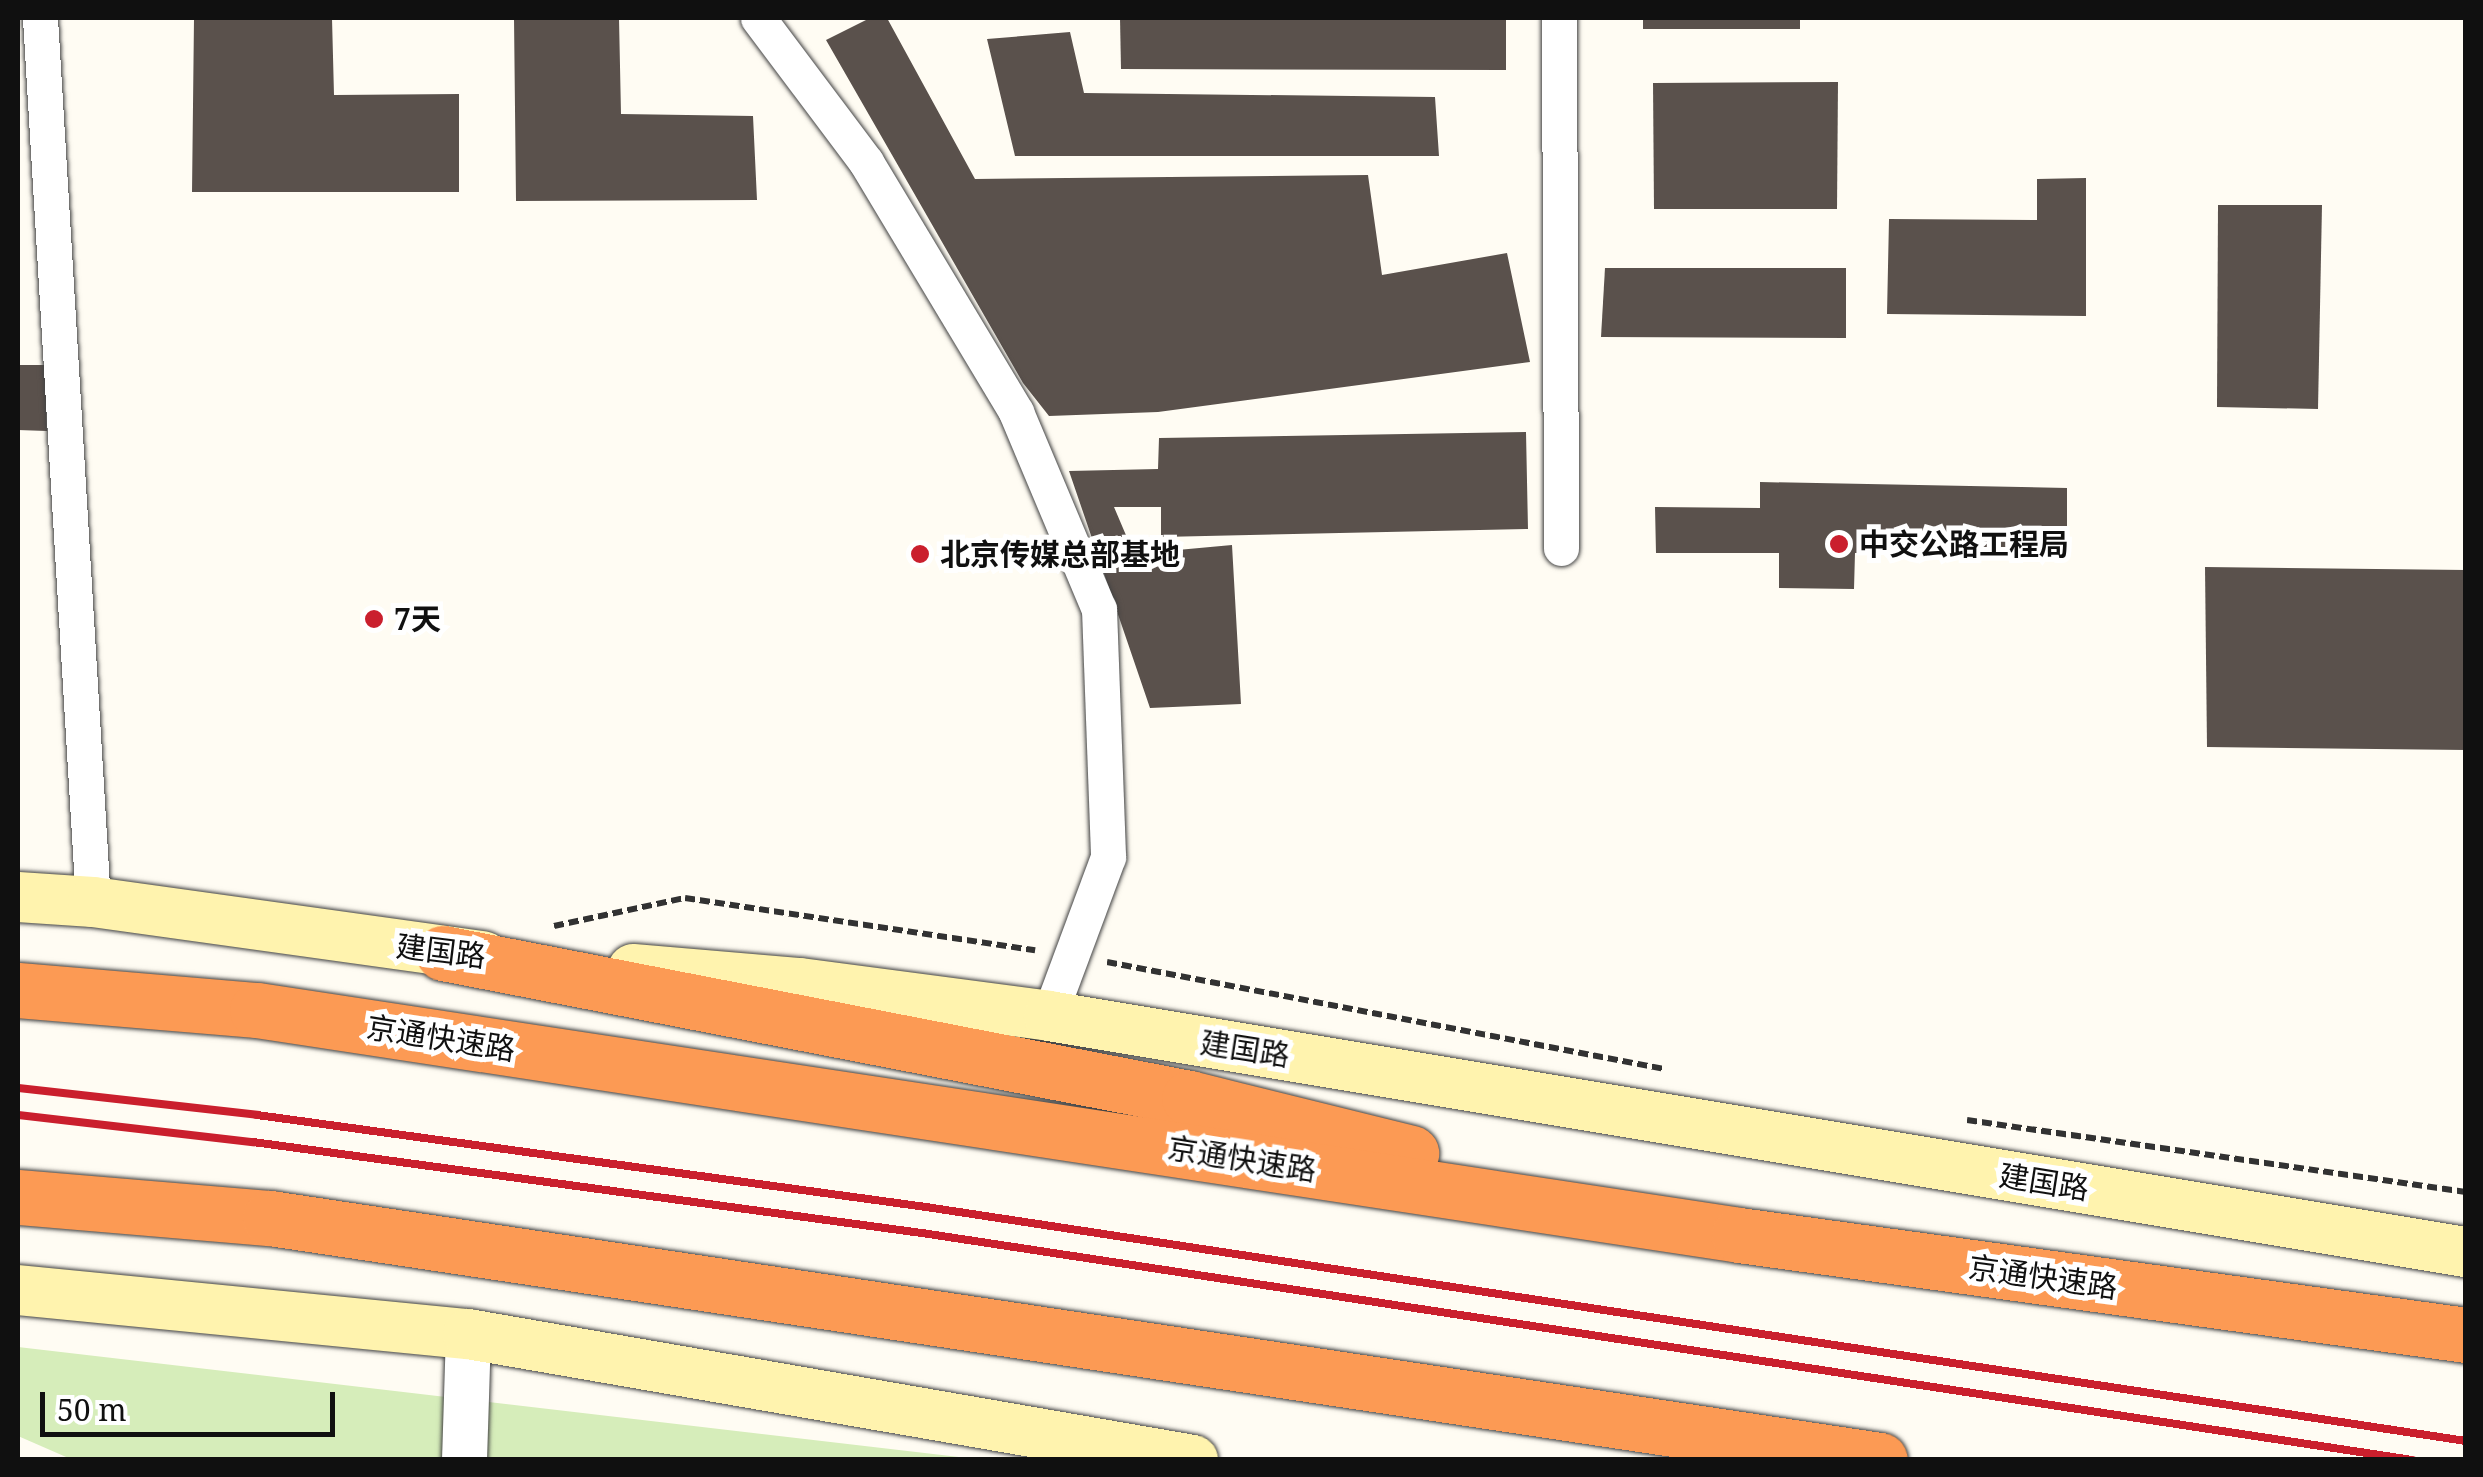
<!DOCTYPE html>
<html>
<head>
<meta charset="utf-8">
<style>
  body { margin:0 }
  #map { position:relative; width:2483px; height:1477px; overflow:hidden; background:#fffcf3; font-family:"Noto Serif","Noto Sans SC",serif }
  div>[style] { position:absolute }
  .green>* { inset:0; background:#d6edba }
  .building>* { inset:0; background:#5a514c }
  .path>* { height:6px; margin-top:-3px; transform-origin:0; background:repeating-linear-gradient(90deg,#323232 0 10px,transparent 0 15px) }
  .roads { filter:drop-shadow(0 0 2px #434343) drop-shadow(0 0 2px #434343) }
  .minor>* { height:35px; margin:-17.5px; padding:0 17.5px; transform-origin:17.5px; border-radius:17.5px; background:#fff }
  .tertiary>* { height:45px; margin:-22.5px; padding:0 22.5px; transform-origin:22.5px; border-radius:22.5px; background:#fff }
  .secondary>* { height:50px; margin:-25px; padding:0 25px; transform-origin:25px; border-radius:25px; background:#fff3ae }
  .motorway>* { height:55px; margin:-27.5px; padding:0 27.5px; transform-origin:27.5px; border-radius:27.5px; background:#fc9a54 }
  .rail>* { height:8px; margin:-4px; padding:0 4px; transform-origin:4px; border-radius:4px; background:#ca1f2d }
  .dots>* { width:28px; height:28px; translate:-50% -50%; box-sizing:border-box; border:5px solid #fff; border-radius:50% }
  span { translate:-50% -50%; white-space:nowrap; text-align:center; line-height:1.15; -webkit-text-stroke:10px #fff; paint-order:stroke }
  .poi-label { font-size:30px; color:#101010; font-weight:700 }
  .left { translate:0 -50%; text-align:left }
  .street-label { font-size:30px; color:#101010 }
  .frame { position:absolute; inset:0; border:20px solid #101010; pointer-events:none }
  .scale { position:absolute; left:40px; top:1392px; width:295px; height:45px; box-sizing:border-box; border:5px solid #101010; border-top:0; padding-left:12px; font-size:30px; line-height:35px; white-space:nowrap; color:#101010; -webkit-text-stroke:8px #fff; paint-order:stroke }
</style>
</head>
<body>
<div id="map">
  <div class="green">
    <div style="clip-path:polygon(18px 1347px,976px 1459px,73px 1460px,18px 1436px)"></div>
  </div>
  <div class="building">
    <div style="clip-path:polygon(194px 18px,332px 18px,334px 95px,459px 94px,459px 192px,192px 192px)"></div>
    <div style="clip-path:polygon(514px 18px,619px 18px,621px 114px,753px 116px,757px 200px,516px 201px)"></div>
    <div style="clip-path:polygon(870px 18px,887px 18px,975px 179px,1368px 175px,1382px 275px,1507px 253px,1530px 362px,1158px 412px,1049px 416px,1023px 383px,826px 40px)"></div>
    <div style="clip-path:polygon(1120px 18px,1506px 18px,1506px 70px,1121px 69px)"></div>
    <div style="clip-path:polygon(1643px 18px,1800px 18px,1800px 29px,1643px 29px)"></div>
    <div style="clip-path:polygon(1070px 32px,1084px 93px,1435px 97px,1439px 156px,1015px 156px,987px 39px)"></div>
    <div style="clip-path:polygon(1838px 82px,1837px 209px,1654px 209px,1653px 83px)"></div>
    <div style="clip-path:polygon(2086px 178px,2086px 316px,1887px 314px,1889px 219px,2037px 220px,2037px 179px)"></div>
    <div style="clip-path:polygon(2218px 205px,2322px 205px,2318px 409px,2217px 407px)"></div>
    <div style="clip-path:polygon(1605px 268px,1846px 268px,1846px 338px,1601px 337px)"></div>
    <div style="clip-path:polygon(18px 365px,45px 365px,47px 431px,18px 430px)"></div>
    <div style="clip-path:polygon(1526px 432px,1528px 529px,1161px 537px,1161px 507px,1114px 507px,1134px 554px,1232px 545px,1241px 704px,1150px 708px,1069px 471px,1158px 469px,1159px 438px)"></div>
    <div style="clip-path:polygon(1760px 482px,2067px 488px,2067px 556px,1855px 553px,1854px 589px,1779px 588px,1779px 553px,1656px 553px,1655px 507px,1760px 508px)"></div>
    <div style="clip-path:polygon(2205px 567px,2466px 570px,2466px 750px,2207px 747px)"></div>
  </div>
  <div class="path">
    <div style="left:554px;top:926px;width:134px;rotate:-12.1deg"></div>
    <div style="left:685px;top:898px;width:354px;rotate:8.5deg"></div>
    <div style="left:1107px;top:962px;width:567px;rotate:10.87deg"></div>
    <div style="left:1967px;top:1120px;width:504px;rotate:8.21deg"></div>
  </div>
  <div class="roads">
    <div class="minor">
      <div style="left:40px;top:18px;width:886px;rotate:86.57deg"></div>
      <div style="left:758px;top:18px;width:180px;rotate:53.1deg"></div>
      <div style="left:866px;top:162px;width:292px;rotate:59deg"></div>
      <div style="left:1016px;top:412px;width:214px;rotate:67.2deg"></div>
      <div style="left:1099px;top:609px;width:248px;rotate:87.9deg"></div>
      <div style="left:1108px;top:857px;width:170px;rotate:110.4deg"></div>
      <div style="left:1559px;top:18px;width:530px;rotate:89.78deg"></div>
    </div>
    <div class="tertiary">
      <div style="left:464px;top:1460px;width:126px;rotate:-88.2deg"></div>
    </div>
    <div class="secondary">
      <div style="left:18px;top:897px;width:75px;rotate:3.8deg"></div>
      <div style="left:93px;top:902px;width:394px;rotate:7.9deg"></div>
      <div style="left:633px;top:969px;width:168px;rotate:4.8deg"></div>
      <div style="left:800px;top:983px;width:251px;rotate:7.5deg"></div>
      <div style="left:1049px;top:1016px;width:1437px;rotate:9.46deg"></div>
      <div style="left:18px;top:1290px;width:452px;rotate:5.6deg"></div>
      <div style="left:468px;top:1334px;width:736px;rotate:9.86deg"></div>
    </div>
    <div class="motorway">
      <div style="left:443px;top:953px;width:760px;rotate:11deg"></div>
      <div style="left:1189px;top:1098px;width:229px;rotate:13.9deg"></div>
      <div style="left:18px;top:990px;width:240px;rotate:4.8deg"></div>
      <div style="left:257px;top:1010px;width:1499px;rotate:8.63deg"></div>
      <div style="left:1739px;top:1235px;width:734px;rotate:7.83deg"></div>
      <div style="left:18px;top:1197px;width:253px;rotate:4.8deg"></div>
      <div style="left:270px;top:1218px;width:1628px;rotate:8.55deg"></div>
    </div>
  </div>
  <div class="rail">
    <div style="left:18px;top:1088px;width:241px;rotate:6.4deg"></div>
    <div style="left:257px;top:1115px;width:675px;rotate:7.83deg"></div>
    <div style="left:926px;top:1207px;width:1558px;rotate:8.64deg"></div>
    <div style="left:18px;top:1115px;width:237px;rotate:6.6deg"></div>
    <div style="left:253px;top:1142px;width:675px;rotate:7.75deg"></div>
    <div style="left:922px;top:1233px;width:1507px;rotate:8.66deg"></div>
  </div>
  <div class="dots">
    <div style="left:1839px;top:544px;background:#ca1f2d"></div>
    <div style="left:920px;top:554px;background:#ca1f2d"></div>
    <div style="left:374px;top:619px;background:#ca1f2d"></div>
  </div>
  <div class="poi-label">
    <span class="left" style="left:1859px;top:544px">中交公路工程局</span>
    <span class="left" style="left:940px;top:554px">北京传媒总部基地</span>
    <span class="left" style="left:394px;top:619px">7天</span>
  </div>
  <div class="street-label">
    <span style="left:441px;top:951px;rotate:7deg">建国路</span>
    <span style="left:441px;top:1038px;rotate:9deg">京通快速路</span>
    <span style="left:1245px;top:1049px;rotate:9deg">建国路</span>
    <span style="left:1242px;top:1159px;rotate:9deg">京通快速路</span>
    <span style="left:2044px;top:1182px;rotate:9deg">建国路</span>
    <span style="left:2043px;top:1277px;rotate:8deg">京通快速路</span>
  </div>
  <div class="frame"></div>
  <div class="scale">50 m</div>
</div>
</body>
</html>
